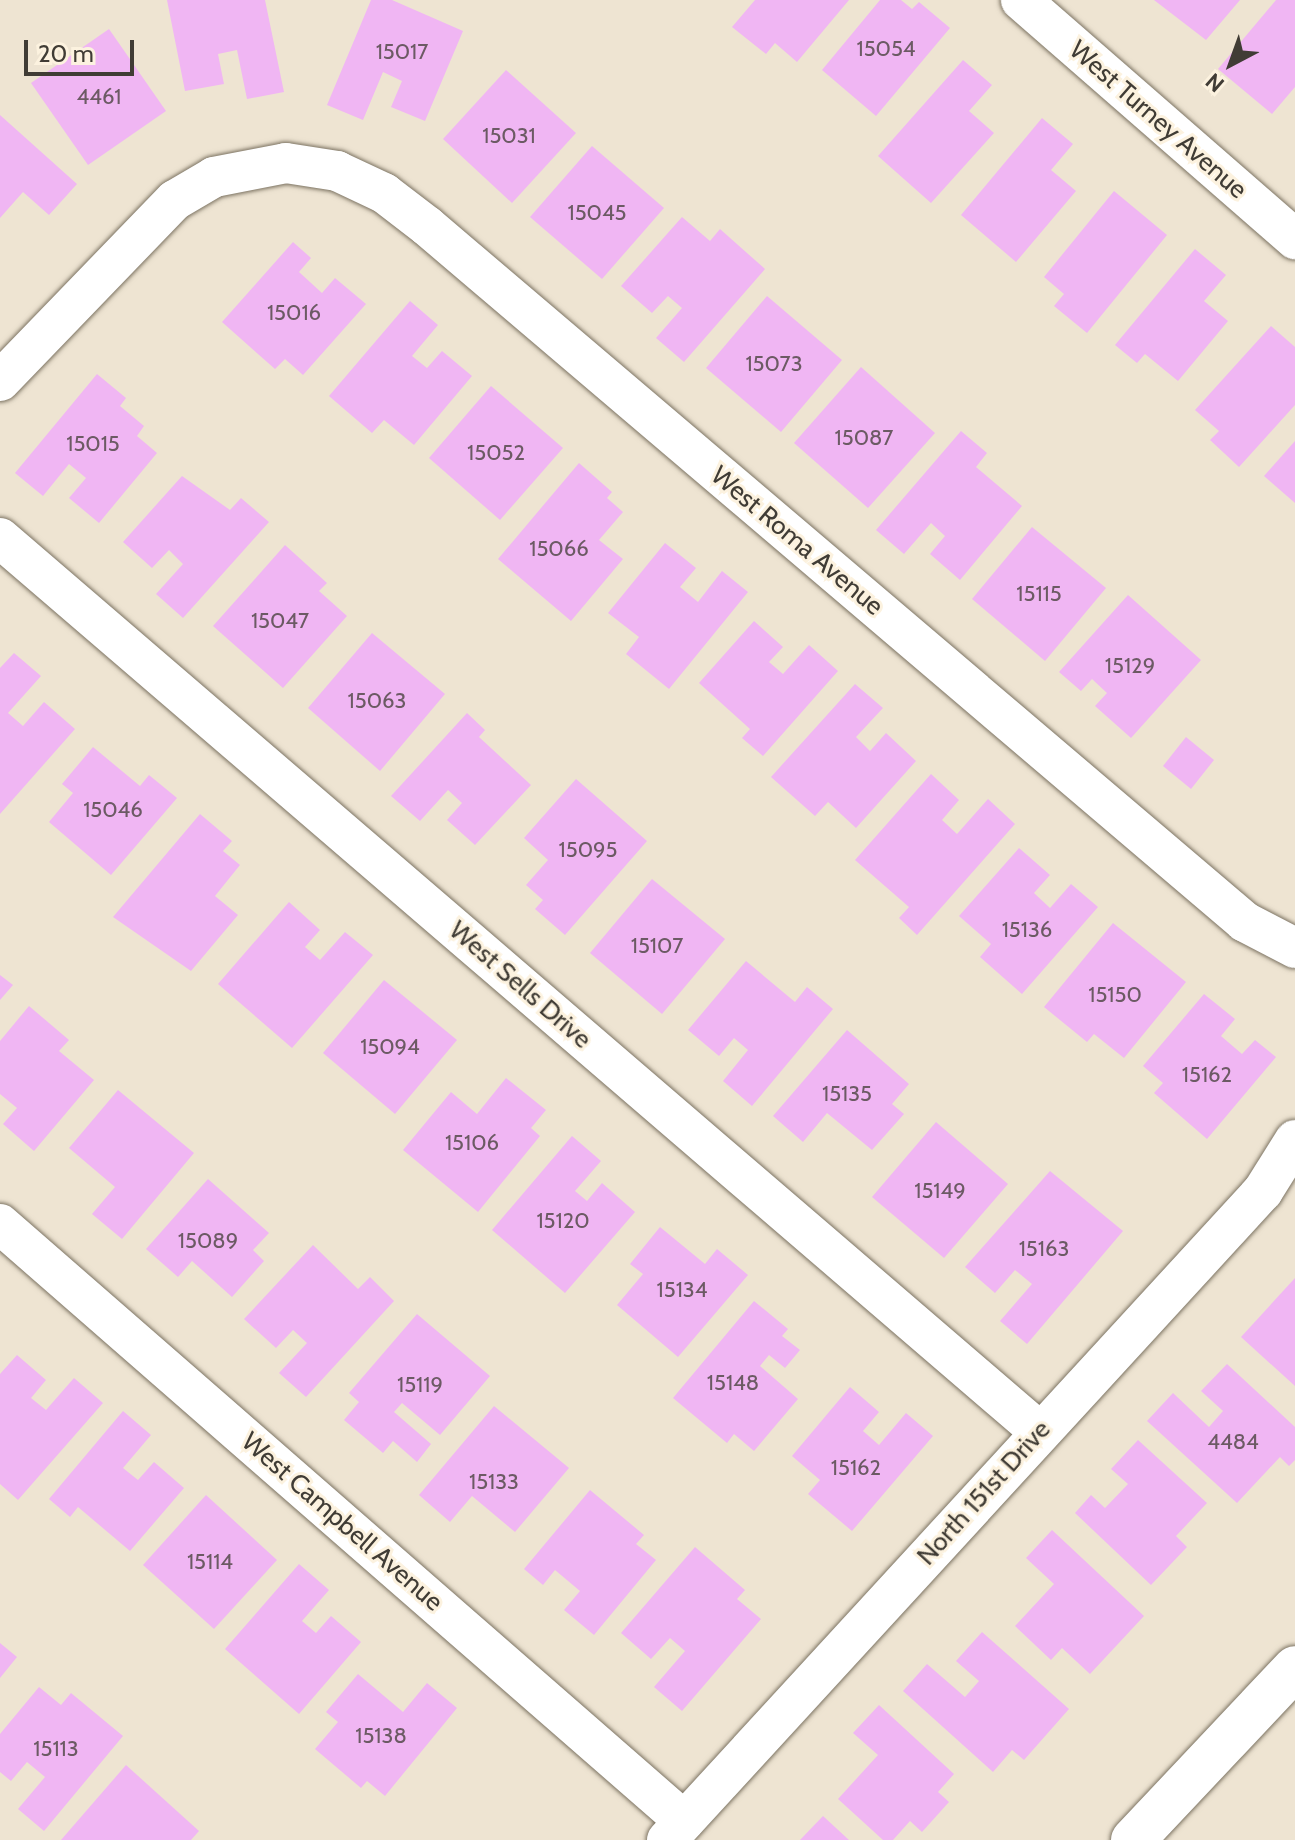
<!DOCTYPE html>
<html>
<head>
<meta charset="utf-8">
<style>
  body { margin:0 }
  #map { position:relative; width:1295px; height:1840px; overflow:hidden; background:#eee4d2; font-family:Cabin,sans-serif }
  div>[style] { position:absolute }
  .building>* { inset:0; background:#f0b6f3 }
  .roads { filter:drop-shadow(0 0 2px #7c7362) drop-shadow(0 0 2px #7c7362) }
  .street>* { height:40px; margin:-20px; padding:0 20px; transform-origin:20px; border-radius:20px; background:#fff }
  .secondary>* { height:44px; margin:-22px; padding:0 22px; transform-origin:22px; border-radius:22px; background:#fff }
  span { translate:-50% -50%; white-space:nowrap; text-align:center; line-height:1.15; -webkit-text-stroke:6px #fcf2df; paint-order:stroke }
  .number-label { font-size:22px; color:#6c5a64 }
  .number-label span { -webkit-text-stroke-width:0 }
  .street-label { font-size:26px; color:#403c35 }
  .north { position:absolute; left:1191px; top:24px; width:80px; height:80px; -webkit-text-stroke:6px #fcf2df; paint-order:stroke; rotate:221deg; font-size:22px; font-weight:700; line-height:32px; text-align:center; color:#403c35 }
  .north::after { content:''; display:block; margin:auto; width:28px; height:36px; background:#403c35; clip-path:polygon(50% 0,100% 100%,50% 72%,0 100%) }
  .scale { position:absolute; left:24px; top:40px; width:110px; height:36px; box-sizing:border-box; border:4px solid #403c35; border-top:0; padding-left:10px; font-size:24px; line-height:28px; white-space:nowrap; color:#403c35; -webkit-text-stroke:6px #fcf2df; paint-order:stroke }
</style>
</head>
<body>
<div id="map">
  <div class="building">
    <div style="clip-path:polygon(167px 0,265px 0,284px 92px,247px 99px,237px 50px,218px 54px,224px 84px,185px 91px)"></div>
    <div style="clip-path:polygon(371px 0,392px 0,463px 31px,425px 121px,391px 107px,402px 81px,383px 72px,363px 120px,327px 105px)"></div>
    <div style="clip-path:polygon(755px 0,849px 0,797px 62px,775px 43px,766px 54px,732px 27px)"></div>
    <div style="clip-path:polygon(880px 0,901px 0,912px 9px,919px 2px,950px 28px,876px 116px,822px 70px)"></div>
    <div style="clip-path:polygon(1154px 0,1240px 0,1206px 40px)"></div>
    <div style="clip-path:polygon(1276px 0,1295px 0,1295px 87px,1272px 114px,1218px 69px)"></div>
    <div style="clip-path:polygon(109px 29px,166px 111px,88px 165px,31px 83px)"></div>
    <div style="clip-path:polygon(963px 60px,992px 85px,969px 111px,994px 133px,931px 203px,878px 156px)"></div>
    <div style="clip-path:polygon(506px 70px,576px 133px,512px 203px,443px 139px)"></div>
    <div style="clip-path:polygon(0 115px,77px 184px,49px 215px,23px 192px,0 218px)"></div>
    <div style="clip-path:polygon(1042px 118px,1073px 144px,1051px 170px,1076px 191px,1016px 262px,961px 215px)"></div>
    <div style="clip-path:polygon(592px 146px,664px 208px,602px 279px,530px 217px)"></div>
    <div style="clip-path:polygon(1114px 191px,1167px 235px,1087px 333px,1054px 306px,1064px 294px,1044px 277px)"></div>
    <div style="clip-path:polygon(682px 217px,710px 241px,720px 229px,765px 269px,684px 362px,656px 338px,682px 308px,668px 296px,652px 313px,621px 286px)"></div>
    <div style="clip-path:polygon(293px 242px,311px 258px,299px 272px,322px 293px,335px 278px,366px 304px,303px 375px,285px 359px,275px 369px,222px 322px)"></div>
    <div style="clip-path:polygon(1195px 249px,1226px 275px,1204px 301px,1228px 321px,1178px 381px,1145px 354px,1137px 363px,1115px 345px)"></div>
    <div style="clip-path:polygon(767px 296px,842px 360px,781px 432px,706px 368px)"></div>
    <div style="clip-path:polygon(410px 301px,438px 325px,412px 356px,427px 368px,442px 351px,472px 376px,414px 445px,384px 420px,372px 433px,329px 396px)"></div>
    <div style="clip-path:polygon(1271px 326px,1295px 347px,1295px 405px,1239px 467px,1210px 440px,1219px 431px,1195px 410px)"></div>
    <div style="clip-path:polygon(861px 367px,935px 433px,868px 508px,794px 443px)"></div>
    <div style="clip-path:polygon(97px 374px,126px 398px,120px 406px,144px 426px,137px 436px,157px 453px,99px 523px,69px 498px,86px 478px,69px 464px,43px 496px,15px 473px)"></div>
    <div style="clip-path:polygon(491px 386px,563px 448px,500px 520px,429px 458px)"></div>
    <div style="clip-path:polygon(961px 431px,987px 453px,976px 467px,1022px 506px,960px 580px,930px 554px,945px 536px,931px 523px,904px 554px,876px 530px)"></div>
    <div style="clip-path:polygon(1295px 441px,1295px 503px,1264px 476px)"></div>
    <div style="clip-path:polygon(579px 463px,612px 492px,607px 498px,623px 512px,599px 540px,623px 559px,571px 621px,498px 559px)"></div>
    <div style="clip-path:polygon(182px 476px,230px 510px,241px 498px,269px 522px,183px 618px,156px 594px,183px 564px,169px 550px,152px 568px,123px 542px)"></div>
    <div style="clip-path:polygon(1032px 527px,1106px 588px,1045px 661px,972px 599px)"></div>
    <div style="clip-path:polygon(665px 543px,696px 568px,680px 587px,698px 602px,722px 571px,748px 592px,669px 689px,626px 654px,639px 637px,608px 613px)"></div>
    <div style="clip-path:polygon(285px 545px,327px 583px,319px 591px,347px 616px,283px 688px,213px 626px)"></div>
    <div style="clip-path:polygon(1128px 595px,1201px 660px,1131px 738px,1095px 706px,1107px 693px,1092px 679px,1081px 691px,1059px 672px)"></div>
    <div style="clip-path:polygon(754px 621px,783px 647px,769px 662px,783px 674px,809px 645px,838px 671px,763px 756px,742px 738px,750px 729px,699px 683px)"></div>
    <div style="clip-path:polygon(372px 633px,445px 694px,380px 771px,308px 708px)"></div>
    <div style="clip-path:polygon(14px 653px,41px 676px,8px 713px,23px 726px,44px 702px,75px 729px,0 814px,0 668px)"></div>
    <div style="clip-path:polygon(855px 684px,883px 708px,856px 737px,870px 751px,886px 733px,916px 761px,856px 828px,828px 802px,815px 816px,771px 777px)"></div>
    <div style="clip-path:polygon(467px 713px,485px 730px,479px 737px,531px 785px,475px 845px,447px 820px,462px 803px,448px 790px,420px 821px,391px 796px)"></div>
    <div style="clip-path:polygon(1186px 737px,1214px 760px,1191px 789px,1163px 766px)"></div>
    <div style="clip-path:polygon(93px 747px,140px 786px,149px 775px,177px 798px,111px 875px,49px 822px,73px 793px,62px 784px)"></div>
    <div style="clip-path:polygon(931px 774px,959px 800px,942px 820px,957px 834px,988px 799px,1015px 824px,917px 935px,899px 918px,909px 907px,855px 860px)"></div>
    <div style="clip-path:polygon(576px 779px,647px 841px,565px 935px,535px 909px,543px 900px,526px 885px,548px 860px,524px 838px)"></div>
    <div style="clip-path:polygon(200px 814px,232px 841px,223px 851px,240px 865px,215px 896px,238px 915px,191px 971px,113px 917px)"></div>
    <div style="clip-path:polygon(1019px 848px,1050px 875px,1034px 893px,1050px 908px,1071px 884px,1098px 907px,1022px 994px,980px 957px,991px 944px,959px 916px)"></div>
    <div style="clip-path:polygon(652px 879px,725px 939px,662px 1014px,590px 953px)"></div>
    <div style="clip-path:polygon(289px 902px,320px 930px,305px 947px,320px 960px,345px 932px,373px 955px,292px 1048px,218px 984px)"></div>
    <div style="clip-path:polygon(1113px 923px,1186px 982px,1124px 1058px,1094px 1034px,1087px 1042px,1044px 1007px)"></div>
    <div style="clip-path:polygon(746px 961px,795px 1002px,807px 987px,833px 1009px,752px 1106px,723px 1081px,748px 1050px,734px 1038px,719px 1056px,688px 1030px)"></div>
    <div style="clip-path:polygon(0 975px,13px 985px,0 1000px)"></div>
    <div style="clip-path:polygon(384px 980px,457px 1040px,395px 1114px,323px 1053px)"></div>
    <div style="clip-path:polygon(1204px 994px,1235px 1019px,1221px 1036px,1242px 1054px,1255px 1040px,1276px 1057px,1207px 1139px,1154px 1093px,1163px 1083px,1143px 1066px)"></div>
    <div style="clip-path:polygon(29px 1006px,69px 1040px,59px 1051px,94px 1080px,34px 1151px,3px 1124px,17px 1108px,0 1094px,0 1041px)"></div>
    <div style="clip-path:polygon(847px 1030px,909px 1084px,892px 1104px,904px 1114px,872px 1150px,827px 1113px,803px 1142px,773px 1116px)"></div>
    <div style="clip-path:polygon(506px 1078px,546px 1110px,531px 1128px,540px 1136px,478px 1212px,403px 1150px,451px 1092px,477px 1114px)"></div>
    <div style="clip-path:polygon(118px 1090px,194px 1153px,122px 1239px,92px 1214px,115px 1187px,69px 1148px)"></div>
    <div style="clip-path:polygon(936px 1122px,1008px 1184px,944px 1258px,872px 1197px)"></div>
    <div style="clip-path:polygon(572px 1136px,601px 1161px,575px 1191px,587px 1201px,602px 1183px,635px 1212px,565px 1293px,492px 1230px)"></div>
    <div style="clip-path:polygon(1050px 1171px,1123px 1231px,1027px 1344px,1000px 1321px,1032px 1284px,1015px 1270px,995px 1293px,965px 1267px)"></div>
    <div style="clip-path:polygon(208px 1179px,269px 1233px,253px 1250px,264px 1261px,232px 1297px,192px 1261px,178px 1277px,146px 1249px)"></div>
    <div style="clip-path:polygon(660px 1227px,705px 1264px,717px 1249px,748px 1275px,678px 1357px,617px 1305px,643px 1274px,630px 1264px)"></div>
    <div style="clip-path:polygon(313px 1245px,358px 1289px,370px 1277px,394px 1301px,306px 1397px,279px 1373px,307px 1343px,293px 1330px,276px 1348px,244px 1319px)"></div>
    <div style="clip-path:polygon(1295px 1278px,1295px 1386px,1241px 1337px)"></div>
    <div style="clip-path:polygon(754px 1301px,788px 1329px,782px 1336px,800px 1350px,785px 1368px,769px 1355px,760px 1366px,798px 1399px,754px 1451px,734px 1434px,727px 1443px,673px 1398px)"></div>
    <div style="clip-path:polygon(417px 1314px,490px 1376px,440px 1435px,402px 1403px,394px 1412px,431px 1444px,417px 1462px,393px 1441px,383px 1453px,344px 1420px,359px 1402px,349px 1393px)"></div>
    <div style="clip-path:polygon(17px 1355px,46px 1380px,31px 1398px,46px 1410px,74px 1378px,103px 1403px,18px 1500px,0 1484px,0 1374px)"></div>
    <div style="clip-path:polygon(1227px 1364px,1295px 1427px,1295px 1460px,1289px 1466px,1280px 1457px,1237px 1503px,1147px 1421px,1173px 1393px,1209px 1427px,1223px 1411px,1201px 1391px)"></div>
    <div style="clip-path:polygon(850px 1387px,879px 1412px,863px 1431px,879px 1445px,906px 1413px,933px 1436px,852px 1531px,808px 1494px,820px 1480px,792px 1456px)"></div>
    <div style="clip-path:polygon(494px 1406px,569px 1468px,515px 1532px,472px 1496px,450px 1522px,419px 1495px)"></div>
    <div style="clip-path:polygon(123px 1411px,151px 1435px,123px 1468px,138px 1480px,154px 1462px,184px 1488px,130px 1551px,78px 1507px,70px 1517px,49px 1499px)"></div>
    <div style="clip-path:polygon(1138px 1440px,1207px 1503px,1176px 1536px,1187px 1547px,1151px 1585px,1075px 1513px,1091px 1495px,1105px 1508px,1128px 1484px,1111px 1469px)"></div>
    <div style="clip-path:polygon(590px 1490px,644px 1535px,636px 1544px,656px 1560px,594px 1635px,564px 1610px,580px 1591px,555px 1570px,543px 1585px,524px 1569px)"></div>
    <div style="clip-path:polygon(206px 1495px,277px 1560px,214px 1629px,143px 1565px)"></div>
    <div style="clip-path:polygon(1052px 1530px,1144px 1616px,1090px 1674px,1062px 1648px,1051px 1660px,1015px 1626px,1054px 1584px,1026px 1558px)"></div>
    <div style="clip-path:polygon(695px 1547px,745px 1590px,737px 1599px,761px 1619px,682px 1711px,654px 1687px,685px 1651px,670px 1638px,651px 1659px,621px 1633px)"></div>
    <div style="clip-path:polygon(299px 1564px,329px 1590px,302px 1621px,316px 1633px,331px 1616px,361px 1642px,299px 1714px,225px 1649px)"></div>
    <div style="clip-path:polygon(982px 1632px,1069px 1709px,1024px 1760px,1012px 1750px,993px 1772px,903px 1691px,927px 1664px,965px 1697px,979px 1681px,956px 1661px)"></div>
    <div style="clip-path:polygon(0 1643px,17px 1657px,0 1678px)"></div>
    <div style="clip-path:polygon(358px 1674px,403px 1712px,427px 1683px,457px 1708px,385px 1796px,367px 1781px,361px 1788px,315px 1749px,338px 1722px,326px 1712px)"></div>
    <div style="clip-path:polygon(39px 1687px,61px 1705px,71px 1693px,123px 1736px,44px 1831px,18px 1809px,45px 1777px,27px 1762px,11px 1781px,0 1772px,0 1734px)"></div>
    <div style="clip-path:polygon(879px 1705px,954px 1774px,938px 1792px,949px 1802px,922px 1832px,910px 1821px,893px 1840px,883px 1840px,838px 1799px,878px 1755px,853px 1733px)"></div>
    <div style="clip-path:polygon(126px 1765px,199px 1831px,191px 1840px,61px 1840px)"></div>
    <div style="clip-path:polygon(823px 1816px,849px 1840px,800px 1840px)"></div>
  </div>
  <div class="roads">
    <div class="street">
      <div style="left:1021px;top:0;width:364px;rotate:41.1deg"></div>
      <div style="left:0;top:381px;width:252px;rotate:-46deg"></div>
      <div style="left:175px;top:200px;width:45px;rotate:-30.5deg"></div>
      <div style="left:214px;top:177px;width:73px;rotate:-11deg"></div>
      <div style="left:286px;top:163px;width:52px;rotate:8.9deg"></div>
      <div style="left:337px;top:171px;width:52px;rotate:25.1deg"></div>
      <div style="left:384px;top:193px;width:54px;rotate:37.5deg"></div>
      <div style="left:427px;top:226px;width:1074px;rotate:40.39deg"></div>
      <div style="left:1245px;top:922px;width:56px;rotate:27.5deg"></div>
      <div style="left:0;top:538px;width:1371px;rotate:40.68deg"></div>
      <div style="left:0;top:1224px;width:908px;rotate:41.11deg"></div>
      <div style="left:667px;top:1840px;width:881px;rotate:-47.44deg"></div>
      <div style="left:1263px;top:1191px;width:60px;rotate:-57.9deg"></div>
    </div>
    <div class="secondary">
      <div style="left:1133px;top:1840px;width:236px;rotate:-46.7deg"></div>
    </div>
  </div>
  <div class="number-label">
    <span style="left:886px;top:49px">15054</span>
    <span style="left:402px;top:52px">15017</span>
    <span style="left:99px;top:97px">4461</span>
    <span style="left:509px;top:136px">15031</span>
    <span style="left:597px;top:213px">15045</span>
    <span style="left:294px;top:313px">15016</span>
    <span style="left:774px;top:364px">15073</span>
    <span style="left:864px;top:438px">15087</span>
    <span style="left:93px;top:444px">15015</span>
    <span style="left:496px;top:453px">15052</span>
    <span style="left:559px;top:549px">15066</span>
    <span style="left:1039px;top:594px">15115</span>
    <span style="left:280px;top:621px">15047</span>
    <span style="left:1130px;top:666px">15129</span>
    <span style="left:377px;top:701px">15063</span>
    <span style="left:113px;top:810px">15046</span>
    <span style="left:588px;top:850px">15095</span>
    <span style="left:1027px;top:930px">15136</span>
    <span style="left:657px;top:946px">15107</span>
    <span style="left:1115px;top:995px">15150</span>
    <span style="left:390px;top:1047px">15094</span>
    <span style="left:1207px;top:1075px">15162</span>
    <span style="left:847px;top:1094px">15135</span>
    <span style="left:472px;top:1143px">15106</span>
    <span style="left:940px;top:1191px">15149</span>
    <span style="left:563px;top:1221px">15120</span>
    <span style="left:208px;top:1241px">15089</span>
    <span style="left:1044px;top:1249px">15163</span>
    <span style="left:682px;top:1290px">15134</span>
    <span style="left:733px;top:1383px">15148</span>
    <span style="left:420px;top:1385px">15119</span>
    <span style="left:1233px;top:1442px">4484</span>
    <span style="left:856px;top:1468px">15162</span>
    <span style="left:494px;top:1482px">15133</span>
    <span style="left:210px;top:1562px">15114</span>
    <span style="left:381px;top:1736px">15138</span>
    <span style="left:56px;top:1749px">15113</span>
  </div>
  <div class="street-label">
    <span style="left:1158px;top:120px;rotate:41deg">West Turney Avenue</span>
    <span style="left:797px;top:541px;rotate:40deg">West Roma Avenue</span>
    <span style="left:520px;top:985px;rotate:41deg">West Sells Drive</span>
    <span style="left:984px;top:1493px;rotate:-48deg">North 151st Drive</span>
    <span style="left:342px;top:1522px;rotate:41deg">West Campbell Avenue</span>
  </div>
  <div class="north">N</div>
  <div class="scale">20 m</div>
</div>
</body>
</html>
